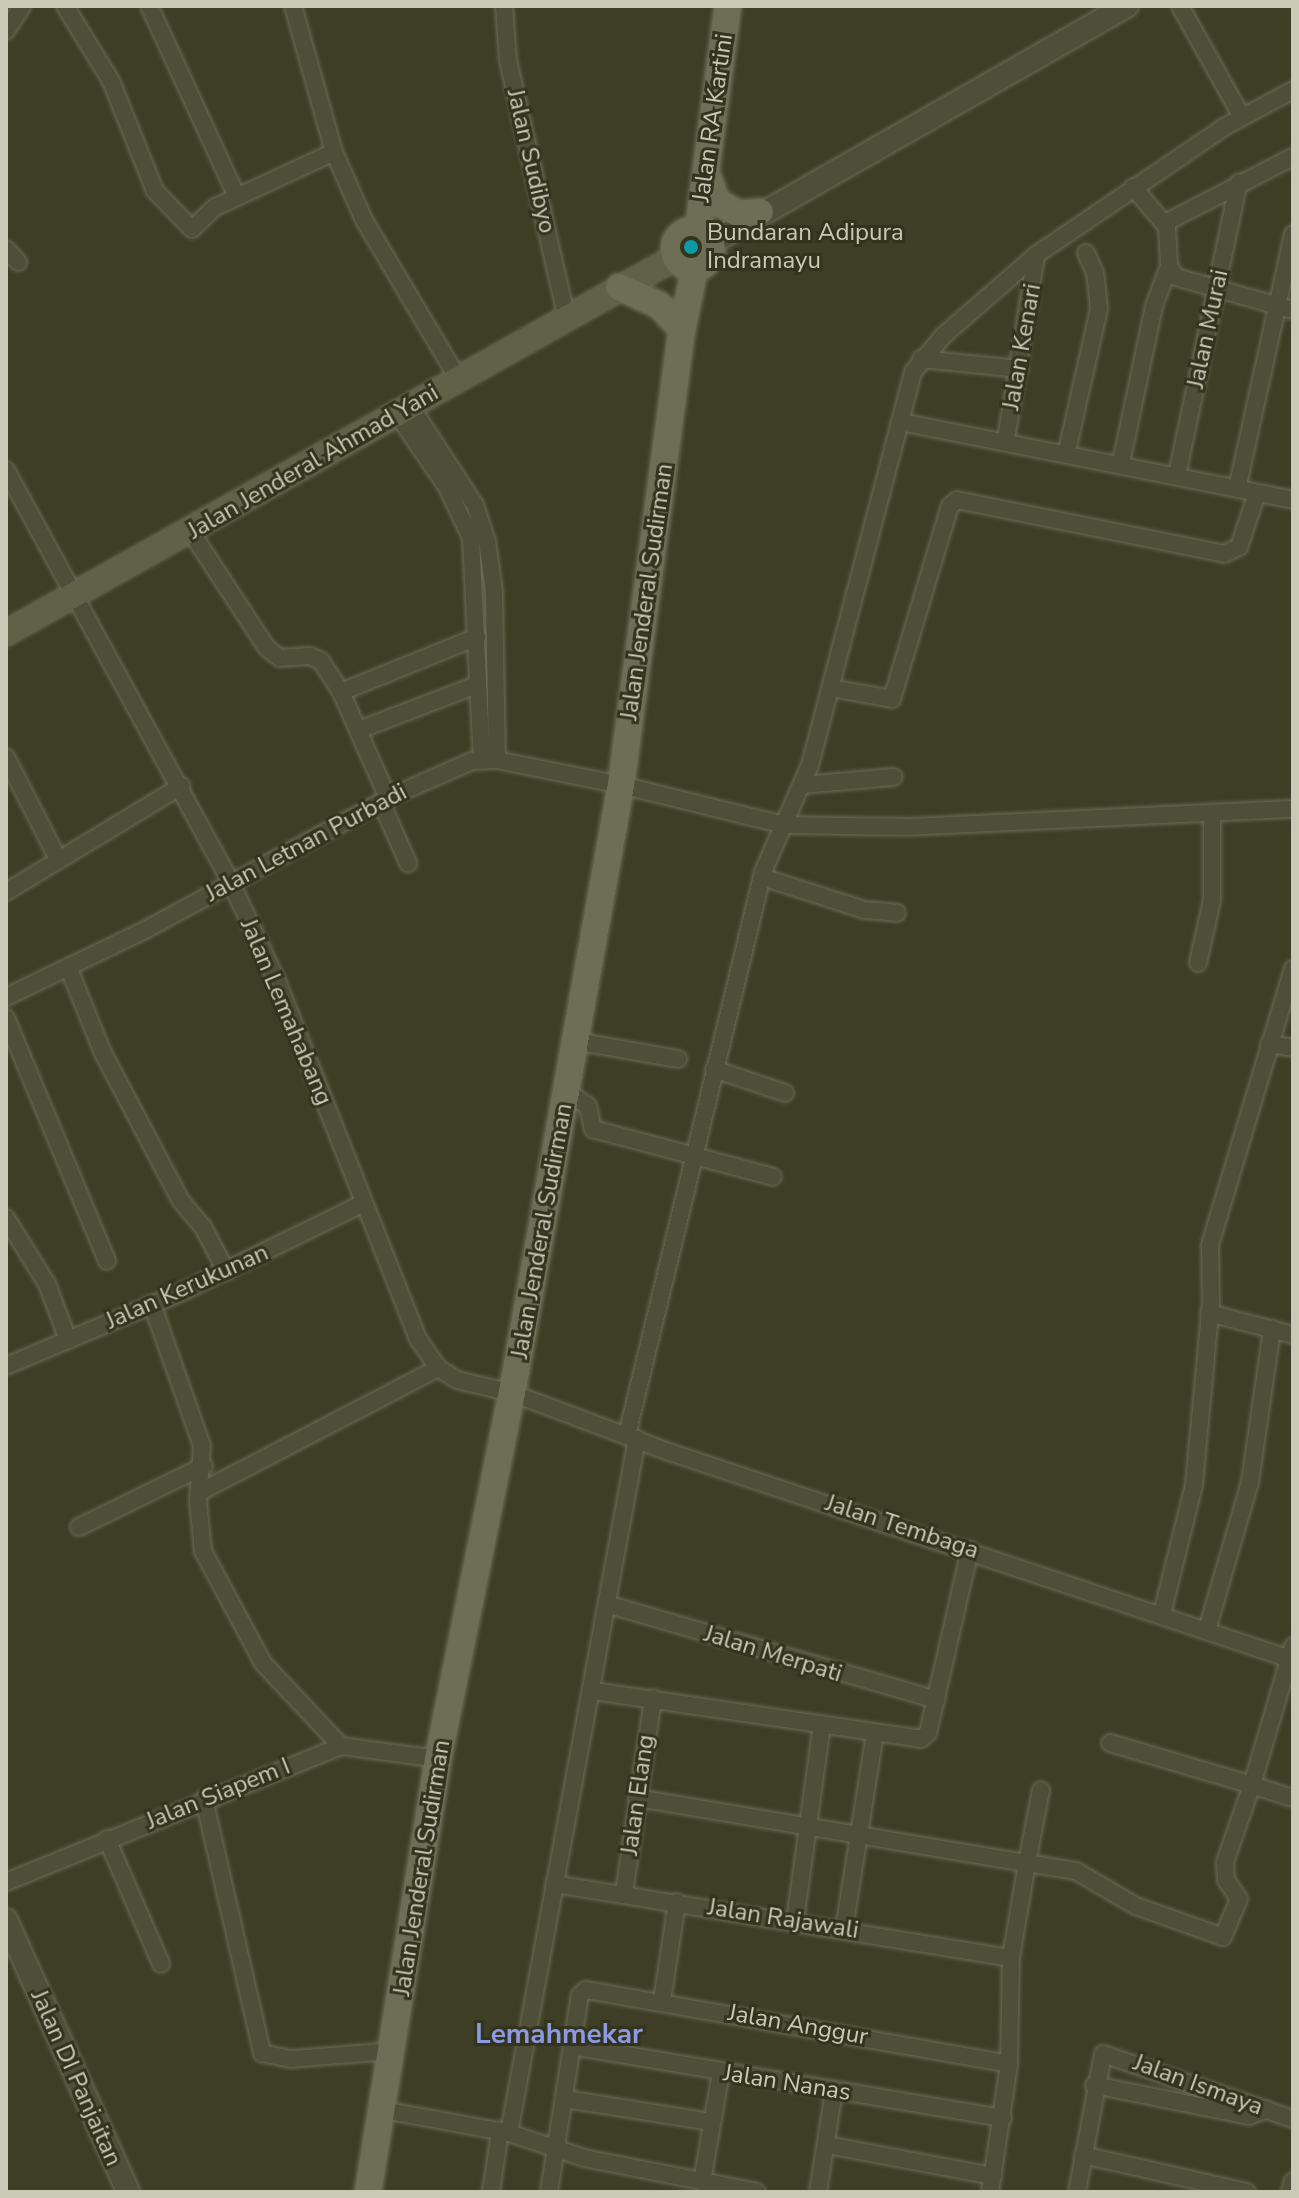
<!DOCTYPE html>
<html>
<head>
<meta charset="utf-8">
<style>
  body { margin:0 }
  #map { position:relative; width:1299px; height:2198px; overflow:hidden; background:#3e3d25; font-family:"Nunito Sans",sans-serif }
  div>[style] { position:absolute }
  .roads { filter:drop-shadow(0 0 2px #6c6c57) drop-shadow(0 0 2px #6c6c57) }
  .minor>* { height:16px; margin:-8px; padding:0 8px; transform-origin:8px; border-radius:8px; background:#4e4e39 }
  .tertiary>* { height:22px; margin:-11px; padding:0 11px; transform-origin:11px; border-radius:11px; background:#4e4e39 }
  .secondary>* { height:24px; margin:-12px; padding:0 12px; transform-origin:12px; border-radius:12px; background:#616147 }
  .primary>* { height:26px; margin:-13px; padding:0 13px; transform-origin:13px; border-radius:13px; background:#6e6e57 }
  .primary>.ring { margin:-13px; padding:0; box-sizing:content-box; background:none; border:26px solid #6e6e57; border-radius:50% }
  .dots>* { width:22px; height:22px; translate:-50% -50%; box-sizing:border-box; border:4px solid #33331e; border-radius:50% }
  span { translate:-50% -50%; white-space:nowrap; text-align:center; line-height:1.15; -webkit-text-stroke:6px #33331e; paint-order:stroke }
  .street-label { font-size:24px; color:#c9c9b5 }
  .poi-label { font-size:24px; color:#c9c9b5 }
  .left { translate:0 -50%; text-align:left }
  .quarter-label { font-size:28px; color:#8c9adf; font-weight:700 }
  .frame { position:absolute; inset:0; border:8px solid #c9c9b5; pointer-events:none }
</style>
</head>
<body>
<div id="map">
  <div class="roads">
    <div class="minor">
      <div style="left:65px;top:6px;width:88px;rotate:58.5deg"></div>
      <div style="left:111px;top:81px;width:118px;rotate:68.2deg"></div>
      <div style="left:155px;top:191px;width:53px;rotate:45.8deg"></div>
      <div style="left:192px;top:229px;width:32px;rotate:-44deg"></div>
      <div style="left:215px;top:207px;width:24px;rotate:-24deg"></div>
      <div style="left:237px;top:197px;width:210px;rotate:-114.7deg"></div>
      <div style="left:293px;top:6px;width:152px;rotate:74.3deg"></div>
      <div style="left:334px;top:152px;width:74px;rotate:66.2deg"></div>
      <div style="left:364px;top:220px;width:184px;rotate:59.3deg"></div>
      <div style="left:504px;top:6px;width:54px;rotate:85.8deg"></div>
      <div style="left:508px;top:60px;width:262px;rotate:77.2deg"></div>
      <div style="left:1180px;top:6px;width:127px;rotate:60.8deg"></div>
      <div style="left:6px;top:31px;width:30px;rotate:-57deg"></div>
      <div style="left:1133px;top:187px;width:52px;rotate:49.6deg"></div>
      <div style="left:1167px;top:227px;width:39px;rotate:87deg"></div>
      <div style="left:1169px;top:266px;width:13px;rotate:58deg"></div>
      <div style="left:1176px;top:277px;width:122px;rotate:15.8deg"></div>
      <div style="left:237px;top:197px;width:107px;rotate:-24.9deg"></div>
      <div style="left:1165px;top:223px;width:144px;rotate:-27.3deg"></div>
      <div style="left:6px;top:249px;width:18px;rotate:47deg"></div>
      <div style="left:921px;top:359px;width:99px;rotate:5.8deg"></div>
      <div style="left:410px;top:405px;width:119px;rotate:57deg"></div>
      <div style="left:475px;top:505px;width:38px;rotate:72deg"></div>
      <div style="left:487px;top:541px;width:51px;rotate:82.2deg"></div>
      <div style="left:494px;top:592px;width:168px;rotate:89deg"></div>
      <div style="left:397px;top:414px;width:88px;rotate:55.6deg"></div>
      <div style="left:447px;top:487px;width:56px;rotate:64.8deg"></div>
      <div style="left:471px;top:538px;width:221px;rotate:87.2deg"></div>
      <div style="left:900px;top:422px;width:401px;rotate:11.2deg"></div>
      <div style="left:1006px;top:439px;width:186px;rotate:-80.7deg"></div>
      <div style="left:1067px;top:451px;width:146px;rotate:-77.3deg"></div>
      <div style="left:1099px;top:309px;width:36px;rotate:-96deg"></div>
      <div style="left:1095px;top:273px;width:22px;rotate:-114deg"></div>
      <div style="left:1121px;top:463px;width:160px;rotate:-78.1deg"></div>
      <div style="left:1154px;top:306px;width:43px;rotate:-69.4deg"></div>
      <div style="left:6px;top:470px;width:473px;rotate:61.4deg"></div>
      <div style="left:232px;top:885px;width:106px;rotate:64.9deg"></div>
      <div style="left:277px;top:981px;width:385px;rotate:68.5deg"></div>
      <div style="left:418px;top:1339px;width:35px;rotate:55deg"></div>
      <div style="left:438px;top:1368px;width:22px;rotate:32deg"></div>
      <div style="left:457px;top:1380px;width:57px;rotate:13.3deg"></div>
      <div style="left:512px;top:1393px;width:171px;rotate:20.6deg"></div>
      <div style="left:672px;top:1453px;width:655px;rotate:18.43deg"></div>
      <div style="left:1177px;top:475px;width:299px;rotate:-78.1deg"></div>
      <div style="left:1237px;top:489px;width:261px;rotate:-77.6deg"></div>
      <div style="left:191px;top:532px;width:139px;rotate:56.8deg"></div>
      <div style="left:267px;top:648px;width:16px;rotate:38deg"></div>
      <div style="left:280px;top:658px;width:30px;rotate:-4deg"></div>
      <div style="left:310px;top:656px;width:12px;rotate:24deg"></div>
      <div style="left:321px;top:661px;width:37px;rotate:57deg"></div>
      <div style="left:341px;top:692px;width:116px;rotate:66.1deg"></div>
      <div style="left:831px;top:688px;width:62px;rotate:10.2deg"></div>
      <div style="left:892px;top:699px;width:202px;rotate:-73.3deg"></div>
      <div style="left:950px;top:506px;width:9px;rotate:-41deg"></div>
      <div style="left:957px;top:500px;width:272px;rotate:11.4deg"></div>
      <div style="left:1224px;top:554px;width:17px;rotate:-25deg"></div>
      <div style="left:1239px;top:547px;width:57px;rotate:-71.6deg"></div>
      <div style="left:341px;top:692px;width:147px;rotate:-22deg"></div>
      <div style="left:359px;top:730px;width:125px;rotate:-21deg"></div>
      <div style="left:6px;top:757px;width:114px;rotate:63deg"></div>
      <div style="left:802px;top:785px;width:92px;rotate:-5deg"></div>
      <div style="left:381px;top:802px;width:67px;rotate:66.1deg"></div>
      <div style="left:762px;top:877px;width:108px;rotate:17.8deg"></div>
      <div style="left:865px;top:910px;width:32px;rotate:5deg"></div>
      <div style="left:6px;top:892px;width:205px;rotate:-31.2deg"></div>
      <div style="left:1198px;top:963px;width:65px;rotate:-77.5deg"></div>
      <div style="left:1212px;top:900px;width:87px;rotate:-90deg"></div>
      <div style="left:69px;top:969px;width:91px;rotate:68deg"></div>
      <div style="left:103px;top:1053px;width:167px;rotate:62.2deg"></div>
      <div style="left:181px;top:1201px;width:34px;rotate:50deg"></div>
      <div style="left:203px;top:1227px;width:50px;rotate:62.4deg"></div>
      <div style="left:6px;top:997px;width:157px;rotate:-25.7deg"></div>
      <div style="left:147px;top:929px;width:274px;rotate:-28.5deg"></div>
      <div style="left:388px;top:798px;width:92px;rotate:-23.8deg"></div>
      <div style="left:472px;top:761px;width:25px;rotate:-2deg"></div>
      <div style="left:497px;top:760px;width:126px;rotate:11.4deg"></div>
      <div style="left:621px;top:785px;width:168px;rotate:13.8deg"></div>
      <div style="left:784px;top:825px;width:124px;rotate:0.9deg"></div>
      <div style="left:908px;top:827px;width:385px;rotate:-2.7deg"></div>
      <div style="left:6px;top:1018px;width:263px;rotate:67.4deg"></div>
      <div style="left:575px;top:1041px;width:105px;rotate:9.9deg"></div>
      <div style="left:1269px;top:1044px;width:24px;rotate:9deg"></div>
      <div style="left:714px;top:1069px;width:75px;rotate:18.7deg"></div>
      <div style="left:567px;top:1091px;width:26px;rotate:36deg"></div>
      <div style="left:588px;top:1106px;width:24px;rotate:78deg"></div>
      <div style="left:593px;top:1129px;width:186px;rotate:14.9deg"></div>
      <div style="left:6px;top:1218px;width:78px;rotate:58.2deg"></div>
      <div style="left:47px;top:1284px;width:60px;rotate:69.4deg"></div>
      <div style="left:152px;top:1304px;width:151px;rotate:70.6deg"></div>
      <div style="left:202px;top:1446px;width:55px;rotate:94.2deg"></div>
      <div style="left:198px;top:1501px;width:50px;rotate:84.3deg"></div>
      <div style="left:203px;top:1551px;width:127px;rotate:61.8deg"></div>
      <div style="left:263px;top:1663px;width:114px;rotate:46.8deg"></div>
      <div style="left:1209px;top:1313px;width:87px;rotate:14.7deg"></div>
      <div style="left:6px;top:1366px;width:193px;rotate:-22.8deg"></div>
      <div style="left:184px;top:1291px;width:200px;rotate:-26.1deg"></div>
      <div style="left:627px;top:1435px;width:579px;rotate:-76.42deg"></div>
      <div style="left:763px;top:872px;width:117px;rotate:-66.3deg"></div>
      <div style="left:810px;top:765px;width:406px;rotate:-75.3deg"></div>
      <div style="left:913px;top:372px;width:48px;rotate:-50deg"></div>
      <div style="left:944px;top:335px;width:122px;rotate:-41deg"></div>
      <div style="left:1036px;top:255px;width:230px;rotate:-34.2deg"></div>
      <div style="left:1226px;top:126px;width:76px;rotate:-28.2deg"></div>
      <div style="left:200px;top:1492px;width:268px;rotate:-27.5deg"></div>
      <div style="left:79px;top:1527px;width:139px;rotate:-26deg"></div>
      <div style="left:610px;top:1605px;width:340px;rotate:16.2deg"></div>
      <div style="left:1162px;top:1614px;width:133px;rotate:-76.1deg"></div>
      <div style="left:1194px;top:1485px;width:186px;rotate:-84.7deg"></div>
      <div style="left:1211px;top:1300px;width:55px;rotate:-91deg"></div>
      <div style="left:1210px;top:1245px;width:288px;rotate:-73.3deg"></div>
      <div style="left:1207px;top:1630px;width:154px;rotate:-73.8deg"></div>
      <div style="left:1250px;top:1482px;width:155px;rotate:-81.8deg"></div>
      <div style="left:1293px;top:1646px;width:145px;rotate:106.4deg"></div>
      <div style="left:1252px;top:1785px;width:43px;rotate:17.6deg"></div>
      <div style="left:593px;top:1691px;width:331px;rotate:8.3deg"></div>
      <div style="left:921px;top:1739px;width:9px;rotate:-41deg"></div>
      <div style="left:928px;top:1733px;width:188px;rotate:-77.1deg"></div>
      <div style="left:1041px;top:1790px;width:74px;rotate:100.9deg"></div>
      <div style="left:1027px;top:1863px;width:50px;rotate:9.3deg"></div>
      <div style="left:1076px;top:1871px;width:69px;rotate:30.3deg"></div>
      <div style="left:1136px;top:1906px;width:92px;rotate:19.6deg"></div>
      <div style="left:1223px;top:1937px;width:41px;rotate:-67.2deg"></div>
      <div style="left:1239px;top:1899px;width:23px;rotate:-124deg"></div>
      <div style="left:1226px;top:1880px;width:18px;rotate:-93deg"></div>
      <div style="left:1225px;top:1862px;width:82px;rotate:-70.7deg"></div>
      <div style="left:1252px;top:1785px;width:148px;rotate:-163.5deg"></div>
      <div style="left:637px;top:1798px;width:395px;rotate:9.5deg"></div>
      <div style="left:1027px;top:1863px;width:96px;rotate:99.6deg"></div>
      <div style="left:1011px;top:1958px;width:106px;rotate:91.1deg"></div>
      <div style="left:1009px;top:2064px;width:129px;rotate:98.4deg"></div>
      <div style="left:204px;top:1799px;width:261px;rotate:77.1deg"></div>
      <div style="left:262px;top:2053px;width:30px;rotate:12deg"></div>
      <div style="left:291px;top:2059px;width:102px;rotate:-4.5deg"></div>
      <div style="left:107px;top:1839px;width:136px;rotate:66.6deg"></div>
      <div style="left:6px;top:1882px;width:362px;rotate:-22.1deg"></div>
      <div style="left:341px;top:1746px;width:98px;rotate:7.6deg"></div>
      <div style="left:554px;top:1884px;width:463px;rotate:9.2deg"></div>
      <div style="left:624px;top:1893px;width:197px;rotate:-81.5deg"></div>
      <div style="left:795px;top:1921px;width:199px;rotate:-82.2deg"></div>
      <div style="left:844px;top:1929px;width:198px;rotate:-81deg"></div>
      <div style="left:662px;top:2001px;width:100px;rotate:-81.4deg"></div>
      <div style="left:572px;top:2046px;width:437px;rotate:9.5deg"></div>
      <div style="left:1094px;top:2085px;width:158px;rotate:11.3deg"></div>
      <div style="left:1249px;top:2116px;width:19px;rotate:-21deg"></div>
      <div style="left:565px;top:2099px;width:149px;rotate:8.9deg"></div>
      <div style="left:383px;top:2110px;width:128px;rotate:10.3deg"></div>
      <div style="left:509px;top:2133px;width:79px;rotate:18.4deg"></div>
      <div style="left:584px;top:2158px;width:176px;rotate:11.1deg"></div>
      <div style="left:509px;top:2133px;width:706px;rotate:-79.55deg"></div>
      <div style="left:827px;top:2145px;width:169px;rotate:10.6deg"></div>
      <div style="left:1083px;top:2155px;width:168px;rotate:12.7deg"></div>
      <div style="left:702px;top:2182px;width:112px;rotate:-80.2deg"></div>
      <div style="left:491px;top:2192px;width:62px;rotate:-81.6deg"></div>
      <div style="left:549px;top:2192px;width:199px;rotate:-81.1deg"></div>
      <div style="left:580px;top:1995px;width:8px;rotate:-40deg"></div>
      <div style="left:586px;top:1990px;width:429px;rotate:9.9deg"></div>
      <div style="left:818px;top:2192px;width:102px;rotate:-81deg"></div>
      <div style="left:1077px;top:2192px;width:140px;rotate:-79.3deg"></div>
      <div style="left:1103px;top:2054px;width:201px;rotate:18.9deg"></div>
      <div style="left:1290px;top:2192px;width:11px;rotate:-75deg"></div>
    </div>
    <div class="tertiary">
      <div style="left:711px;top:243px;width:479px;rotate:-29.7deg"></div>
      <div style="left:6px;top:1920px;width:298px;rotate:65.8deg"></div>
    </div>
    <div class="secondary">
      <div style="left:6px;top:633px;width:768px;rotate:-29.3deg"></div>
    </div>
    <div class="primary">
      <div style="left:706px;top:172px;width:32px;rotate:70deg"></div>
      <div style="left:717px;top:202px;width:26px;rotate:28deg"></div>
      <div style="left:740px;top:214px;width:20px;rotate:-6deg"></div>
      <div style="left:698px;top:230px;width:226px;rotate:-82.4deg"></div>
      <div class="ring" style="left:674px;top:230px;width:12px;height:12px"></div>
      <div style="left:619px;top:287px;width:44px;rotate:24.2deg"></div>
      <div style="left:659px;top:305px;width:34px;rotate:47deg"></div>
      <div style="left:368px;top:2192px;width:439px;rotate:-80.8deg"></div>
      <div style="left:438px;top:1759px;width:373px;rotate:-78.6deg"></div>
      <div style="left:512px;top:1393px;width:618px;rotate:-79.84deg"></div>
      <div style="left:621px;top:785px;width:459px;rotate:-82.4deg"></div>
      <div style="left:682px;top:330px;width:64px;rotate:-78.3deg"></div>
    </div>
  </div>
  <div class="dots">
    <div style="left:691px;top:247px;background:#0f9aa8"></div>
  </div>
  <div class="street-label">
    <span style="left:713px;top:118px;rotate:-82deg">Jalan RA Kartini</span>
    <span style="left:531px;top:161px;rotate:77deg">Jalan Sudibyo</span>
    <span style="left:1208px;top:329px;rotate:-78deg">Jalan Murai</span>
    <span style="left:1022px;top:347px;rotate:-80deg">Jalan Kenari</span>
    <span style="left:313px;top:462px;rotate:-30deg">Jalan Jenderal Ahmad Yani</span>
    <span style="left:647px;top:592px;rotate:-82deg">Jalan Jenderal Sudirman</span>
    <span style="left:306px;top:843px;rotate:-28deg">Jalan Letnan Purbadi</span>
    <span style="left:286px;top:1012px;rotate:67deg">Jalan Lemahabang</span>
    <span style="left:542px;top:1231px;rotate:-80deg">Jalan Jenderal Sudirman</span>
    <span style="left:187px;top:1287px;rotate:-24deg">Jalan Kerukunan</span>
    <span style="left:902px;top:1527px;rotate:18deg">Jalan Tembaga</span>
    <span style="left:773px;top:1654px;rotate:17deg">Jalan Merpati</span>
    <span style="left:218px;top:1794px;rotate:-22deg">Jalan Siapem I</span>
    <span style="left:638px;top:1795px;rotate:-82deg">Jalan Elang</span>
    <span style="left:422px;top:1868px;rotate:-81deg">Jalan Jenderal Sudirman</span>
    <span style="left:783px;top:1919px;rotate:9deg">Jalan Rajawali</span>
    <span style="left:798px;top:2025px;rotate:10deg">Jalan Anggur</span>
    <span style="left:76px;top:2078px;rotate:66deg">Jalan DI Panjaitan</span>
    <span style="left:787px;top:2083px;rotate:9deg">Jalan Nanas</span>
    <span style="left:1198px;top:2085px;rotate:20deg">Jalan Ismaya</span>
  </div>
  <div class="poi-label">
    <span class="left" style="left:707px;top:247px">Bundaran Adipura<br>Indramayu</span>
  </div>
  <div class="quarter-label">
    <span style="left:559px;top:2034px">Lemahmekar</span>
  </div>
  <div class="frame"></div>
</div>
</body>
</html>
